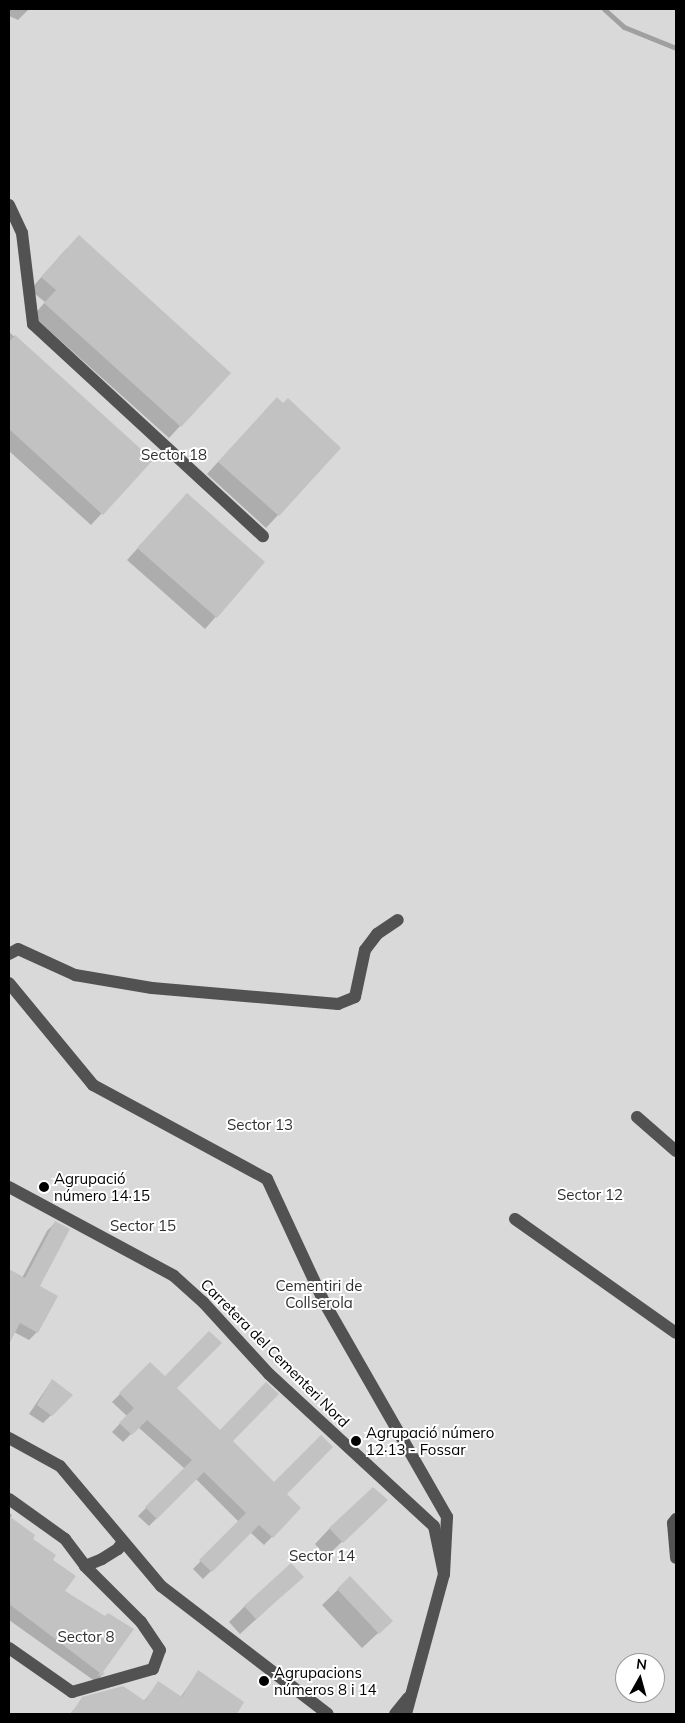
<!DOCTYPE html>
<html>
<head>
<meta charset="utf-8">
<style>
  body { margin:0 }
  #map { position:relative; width:685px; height:1723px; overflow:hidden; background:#fff; font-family:Mulish,sans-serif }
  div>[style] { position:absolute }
  .green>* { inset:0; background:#d9d9d9 }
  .shadow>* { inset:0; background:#0003 }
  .stream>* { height:5px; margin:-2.5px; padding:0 2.5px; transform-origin:2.5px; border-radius:2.5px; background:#a0a0a0 }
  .building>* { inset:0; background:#c2c2c2 }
  .minor>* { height:12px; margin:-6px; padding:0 6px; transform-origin:6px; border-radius:6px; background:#525252 }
  .dots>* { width:14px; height:14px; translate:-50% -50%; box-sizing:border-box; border:2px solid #fff; border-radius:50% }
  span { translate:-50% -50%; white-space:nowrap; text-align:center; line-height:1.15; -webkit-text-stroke:4px #fff; paint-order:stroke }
  .park-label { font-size:15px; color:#303030 }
  .poi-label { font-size:15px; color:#000 }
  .left { translate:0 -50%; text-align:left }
  .street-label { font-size:15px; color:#000 }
  .frame { position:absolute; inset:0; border:10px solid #000; pointer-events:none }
  .north { position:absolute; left:615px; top:1653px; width:50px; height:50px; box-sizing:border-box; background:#fff; border:1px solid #999; border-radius:50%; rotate:7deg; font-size:14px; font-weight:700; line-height:20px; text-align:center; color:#000 }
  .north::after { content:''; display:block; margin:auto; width:18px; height:22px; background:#000; clip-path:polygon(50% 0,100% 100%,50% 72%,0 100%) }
</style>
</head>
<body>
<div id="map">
  <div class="green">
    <div style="clip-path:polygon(evenodd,9px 9px,676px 9px,676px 1714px,9px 1714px,9px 9px,625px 1663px,655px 1663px,655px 1693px,625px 1693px,625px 1663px)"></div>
  </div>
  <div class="shadow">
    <div style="clip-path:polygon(9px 9px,29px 9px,18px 20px,9px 16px)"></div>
    <div style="clip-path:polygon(67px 248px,229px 373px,169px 438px,33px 316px,45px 302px,30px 290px)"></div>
    <div style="clip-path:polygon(9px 332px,151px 460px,91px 525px,9px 451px)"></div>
    <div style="clip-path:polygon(265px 411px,340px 448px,266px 528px,207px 474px)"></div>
    <div style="clip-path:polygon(176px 506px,264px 562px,205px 629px,127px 560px)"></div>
    <div style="clip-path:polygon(55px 1223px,39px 1286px,37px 1332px,29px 1340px,14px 1332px,9px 1342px,9px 1271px,22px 1278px,47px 1231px)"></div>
    <div style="clip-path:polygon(150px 1364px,300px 1508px,264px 1545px,250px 1532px,203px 1579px,193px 1569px,239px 1522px,196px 1479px,149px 1526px,138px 1516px,185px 1469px,138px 1427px,123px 1442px,112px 1432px,127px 1416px,112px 1402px)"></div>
    <div style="clip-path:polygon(52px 1380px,72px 1395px,43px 1423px,29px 1414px)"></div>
    <div style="clip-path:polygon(9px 1513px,12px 1515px,10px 1519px,51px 1560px,103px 1674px,96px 1682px,9px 1620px)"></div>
    <div style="clip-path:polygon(370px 1515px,326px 1557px,315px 1544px,330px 1528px)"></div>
    <div style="clip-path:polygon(302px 1577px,240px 1634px,229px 1622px,245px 1606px)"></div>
    <div style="clip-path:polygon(350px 1578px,391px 1621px,362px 1648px,322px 1605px)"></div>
    <div style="clip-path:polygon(198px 1672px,243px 1703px,236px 1714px,70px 1714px,83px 1699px,143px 1702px,159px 1683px,180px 1698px)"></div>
  </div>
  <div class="stream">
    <div style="left:604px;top:9px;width:27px;rotate:42deg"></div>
    <div style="left:624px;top:27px;width:56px;rotate:22deg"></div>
  </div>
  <div class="building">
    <div style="clip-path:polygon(79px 235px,231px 373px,181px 427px,44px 303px,56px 290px,41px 277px)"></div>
    <div style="clip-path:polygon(15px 335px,153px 460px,103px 515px,9px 429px,9px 342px)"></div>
    <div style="clip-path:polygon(277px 397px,283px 403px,288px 398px,341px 448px,279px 516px,218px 462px)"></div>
    <div style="clip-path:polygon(187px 493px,265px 562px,217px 618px,137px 548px)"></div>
    <div style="clip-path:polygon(55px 1221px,70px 1229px,40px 1286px,58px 1296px,38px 1333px,20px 1323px,9px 1344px,9px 1269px,25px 1278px)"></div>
    <div style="clip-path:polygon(209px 1331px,222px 1343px,177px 1388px,220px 1430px,266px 1382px,279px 1394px,233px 1441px,274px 1482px,321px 1435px,333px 1447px,287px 1494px,301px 1508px,273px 1538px,259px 1525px,212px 1572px,199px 1560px,246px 1513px,204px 1472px,157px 1519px,145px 1507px,192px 1460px,147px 1420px,132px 1435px,119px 1423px,134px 1408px,119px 1393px,150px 1362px,165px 1376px)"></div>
    <div style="clip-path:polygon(52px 1379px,73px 1395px,52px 1416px,37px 1405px)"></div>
    <div style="clip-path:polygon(373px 1487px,388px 1500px,343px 1543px,329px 1528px)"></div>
    <div style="clip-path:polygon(9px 1516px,35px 1535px,33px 1539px,56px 1555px,53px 1560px,76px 1576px,65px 1591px,105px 1616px,108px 1613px,134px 1629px,103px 1672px,105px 1674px,97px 1676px,100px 1673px,9px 1604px)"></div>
    <div style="clip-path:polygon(291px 1563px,304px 1577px,256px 1619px,244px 1606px)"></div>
    <div style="clip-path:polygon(350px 1576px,393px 1621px,379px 1634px,337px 1589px)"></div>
    <div style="clip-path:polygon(198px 1670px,244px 1702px,237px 1714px,71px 1714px,82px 1697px,123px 1686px,145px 1701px,158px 1681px,182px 1697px)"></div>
  </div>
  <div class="minor">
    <div style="left:9px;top:205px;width:31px;rotate:65deg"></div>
    <div style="left:22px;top:233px;width:92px;rotate:83.1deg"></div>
    <div style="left:33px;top:324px;width:313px;rotate:42.7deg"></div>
    <div style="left:9px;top:954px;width:10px;rotate:-29deg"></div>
    <div style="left:18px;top:949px;width:63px;rotate:24.5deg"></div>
    <div style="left:75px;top:975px;width:78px;rotate:9.6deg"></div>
    <div style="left:152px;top:988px;width:187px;rotate:4.9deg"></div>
    <div style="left:338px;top:1004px;width:18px;rotate:-22deg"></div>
    <div style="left:355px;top:997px;width:48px;rotate:-78deg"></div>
    <div style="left:365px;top:950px;width:20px;rotate:-53deg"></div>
    <div style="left:377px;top:934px;width:25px;rotate:-34deg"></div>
    <div style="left:9px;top:983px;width:132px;rotate:50.5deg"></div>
    <div style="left:93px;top:1085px;width:198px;rotate:28.4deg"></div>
    <div style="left:267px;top:1179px;width:136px;rotate:65.1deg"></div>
    <div style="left:324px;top:1302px;width:248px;rotate:60.2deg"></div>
    <div style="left:447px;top:1517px;width:57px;rotate:93deg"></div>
    <div style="left:637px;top:1117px;width:52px;rotate:41.1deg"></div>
    <div style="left:9px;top:1187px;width:187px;rotate:28.3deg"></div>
    <div style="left:174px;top:1276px;width:39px;rotate:42deg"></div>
    <div style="left:203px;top:1302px;width:98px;rotate:47.5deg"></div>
    <div style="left:269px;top:1374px;width:224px;rotate:42.7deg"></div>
    <div style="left:434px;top:1526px;width:49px;rotate:78.2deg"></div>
    <div style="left:444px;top:1574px;width:145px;rotate:105.2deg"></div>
    <div style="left:515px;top:1219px;width:197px;rotate:35.3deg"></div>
    <div style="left:9px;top:1438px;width:58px;rotate:28.8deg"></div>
    <div style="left:60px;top:1466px;width:157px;rotate:49.9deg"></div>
    <div style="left:161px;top:1586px;width:210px;rotate:37.5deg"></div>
    <div style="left:9px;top:1499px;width:69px;rotate:35.5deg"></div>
    <div style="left:65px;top:1539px;width:34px;rotate:53deg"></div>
    <div style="left:85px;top:1566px;width:18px;rotate:-22deg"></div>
    <div style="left:102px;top:1559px;width:19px;rotate:-32deg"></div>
    <div style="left:118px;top:1549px;width:9px;rotate:-58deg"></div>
    <div style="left:676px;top:1519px;width:5px;rotate:127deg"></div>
    <div style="left:673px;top:1523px;width:35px;rotate:85deg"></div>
    <div style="left:9px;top:1648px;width:77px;rotate:34.9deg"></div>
    <div style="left:72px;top:1692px;width:84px;rotate:-15.9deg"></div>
    <div style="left:153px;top:1669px;width:20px;rotate:-70deg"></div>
    <div style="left:160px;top:1650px;width:34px;rotate:-124deg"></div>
    <div style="left:141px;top:1622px;width:79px;rotate:-135deg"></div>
    <div style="left:395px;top:1714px;width:21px;rotate:-51deg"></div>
  </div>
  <div class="dots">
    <div style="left:44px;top:1187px;background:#000"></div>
    <div style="left:356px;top:1441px;background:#000"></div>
    <div style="left:264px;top:1681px;background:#000"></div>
  </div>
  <div class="park-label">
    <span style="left:174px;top:455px">Sector 18</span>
    <span style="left:260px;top:1125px">Sector 13</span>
    <span style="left:590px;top:1195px">Sector 12</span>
    <span style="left:143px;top:1226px">Sector 15</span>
    <span style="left:319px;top:1294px">Cementiri de<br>Collserola</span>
    <span style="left:322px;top:1556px">Sector 14</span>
    <span style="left:86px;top:1637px">Sector 8</span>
  </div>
  <div class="poi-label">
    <span class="left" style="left:54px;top:1187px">Agrupació<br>número 14·15</span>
    <span class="left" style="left:366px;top:1441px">Agrupació número<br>12·13 - Fossar</span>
    <span class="left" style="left:274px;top:1681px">Agrupacions<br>números 8 i 14</span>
  </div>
  <div class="street-label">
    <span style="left:275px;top:1353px;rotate:45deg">Carretera del Cementeri Nord</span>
  </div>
  <div class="frame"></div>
  <div class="north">N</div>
</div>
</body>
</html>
